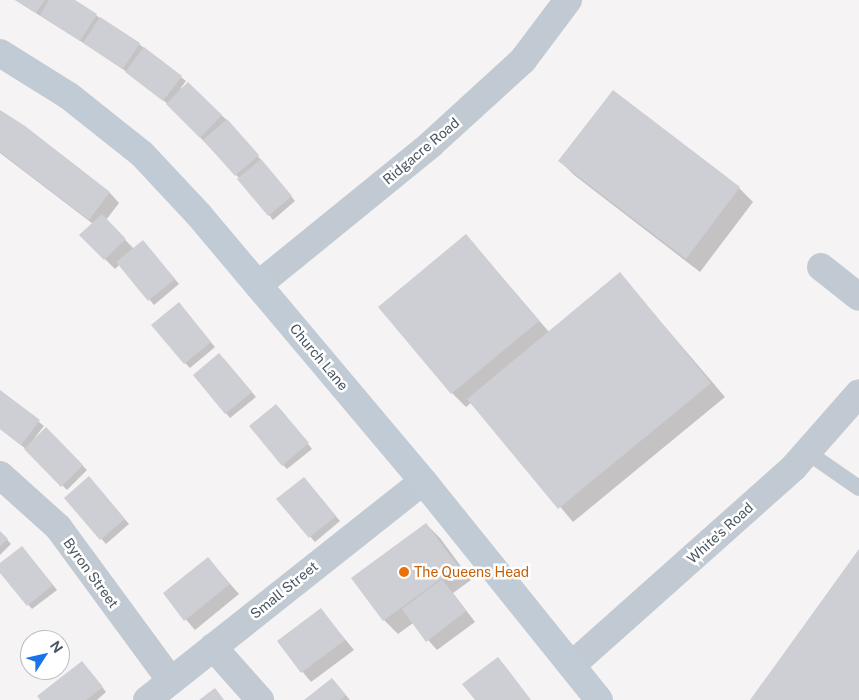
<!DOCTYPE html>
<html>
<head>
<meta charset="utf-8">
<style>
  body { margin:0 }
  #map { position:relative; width:859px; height:700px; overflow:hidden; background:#f5f3f3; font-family:"Public Sans",sans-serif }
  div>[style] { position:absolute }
  .shadow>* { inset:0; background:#0003 }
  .building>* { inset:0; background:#cdcfd5 }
  .lane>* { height:16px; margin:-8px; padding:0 8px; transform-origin:8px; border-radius:8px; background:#c1cad2 }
  .street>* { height:28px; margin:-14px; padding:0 14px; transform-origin:14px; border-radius:14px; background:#c1cad2 }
  .secondary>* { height:28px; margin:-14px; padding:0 14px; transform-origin:14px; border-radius:14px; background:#c1cbd6 }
  .dots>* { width:14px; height:14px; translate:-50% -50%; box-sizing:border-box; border:2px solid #fff; border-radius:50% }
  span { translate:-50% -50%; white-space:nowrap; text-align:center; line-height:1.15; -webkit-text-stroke:5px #fff; paint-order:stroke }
  .street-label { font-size:14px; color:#4a5661 }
  .food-label { font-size:14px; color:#c56008 }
  .left { translate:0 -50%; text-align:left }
  .north { position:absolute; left:20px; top:630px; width:50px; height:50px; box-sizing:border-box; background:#fff; border:1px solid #b7bbc0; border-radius:50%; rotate:55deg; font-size:14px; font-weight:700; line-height:20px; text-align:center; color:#4a5661 }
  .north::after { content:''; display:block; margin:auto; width:18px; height:22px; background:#1a73e8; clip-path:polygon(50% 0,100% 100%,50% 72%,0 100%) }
</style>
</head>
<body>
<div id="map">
  <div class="shadow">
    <div style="clip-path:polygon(15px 0,73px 0,139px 44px,186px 81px,180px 89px,188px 84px,232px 125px,295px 201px,273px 220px,240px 179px,168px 104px,127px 72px,85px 44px)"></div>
    <div style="clip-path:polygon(613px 92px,739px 188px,753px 202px,700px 272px,574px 175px,560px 161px)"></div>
    <div style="clip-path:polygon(0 111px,25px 127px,110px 193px,119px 203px,106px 220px,134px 249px,147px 246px,179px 284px,154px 305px,120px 264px,115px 269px,81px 235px,93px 224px,0 153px)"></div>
    <div style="clip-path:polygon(466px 235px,549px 332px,620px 274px,725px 397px,573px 522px,472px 402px,466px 407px,452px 393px)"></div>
    <div style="clip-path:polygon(183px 309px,215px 347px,190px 368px,185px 363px)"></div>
    <div style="clip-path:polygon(224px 359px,256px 397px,230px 418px,194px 375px)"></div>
    <div style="clip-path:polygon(0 391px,44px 426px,33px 440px,46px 429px,87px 470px,67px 490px,26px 449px,0 429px)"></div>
    <div style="clip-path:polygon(281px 410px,312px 449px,287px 469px,283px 465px)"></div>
    <div style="clip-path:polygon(93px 483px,129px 524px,106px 544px,65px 498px)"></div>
    <div style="clip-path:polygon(308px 483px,340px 521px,315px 542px,278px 499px)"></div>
    <div style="clip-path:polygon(426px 524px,440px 538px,471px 580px,453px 593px,475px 622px,437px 650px,413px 623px,398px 634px,384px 620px)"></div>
    <div style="clip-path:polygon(0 532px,11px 544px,0 555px)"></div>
    <div style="clip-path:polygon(26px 552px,57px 590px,32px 609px,0 571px,0 565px)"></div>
    <div style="clip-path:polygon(208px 559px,239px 594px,195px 630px,164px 594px)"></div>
    <div style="clip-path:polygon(321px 610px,354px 650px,311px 682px,278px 642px)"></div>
    <div style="clip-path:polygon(86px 667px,106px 692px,97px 700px,42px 700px)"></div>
    <div style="clip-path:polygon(332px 679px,350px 700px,307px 700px)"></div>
  </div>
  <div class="building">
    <div style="clip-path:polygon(15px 0,45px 0,36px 13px)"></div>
    <div style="clip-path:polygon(49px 0,75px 0,97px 14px,80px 41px,40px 15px)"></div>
    <div style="clip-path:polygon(100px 17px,140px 43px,123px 69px,83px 43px)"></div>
    <div style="clip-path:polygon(144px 47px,182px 76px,163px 101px,125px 72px)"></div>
    <div style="clip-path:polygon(188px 82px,222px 115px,200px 138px,166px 104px)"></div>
    <div style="clip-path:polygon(613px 90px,740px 187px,686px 259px,558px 161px)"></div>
    <div style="clip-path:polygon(0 110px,25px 126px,110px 192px,89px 220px,0 152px)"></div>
    <div style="clip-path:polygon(227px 119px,259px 155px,235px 176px,203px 140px)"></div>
    <div style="clip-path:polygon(261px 159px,292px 196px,268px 216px,237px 179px)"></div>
    <div style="clip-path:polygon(102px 214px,126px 239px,104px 260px,79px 235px)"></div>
    <div style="clip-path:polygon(466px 234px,539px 321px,451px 394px,378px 307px)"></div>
    <div style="clip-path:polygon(143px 240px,175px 279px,148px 301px,116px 262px)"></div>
    <div style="clip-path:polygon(620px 272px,711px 383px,558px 509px,467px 399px)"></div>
    <div style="clip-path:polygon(179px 302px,211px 342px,184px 364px,151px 325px)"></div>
    <div style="clip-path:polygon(219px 353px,252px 392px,225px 414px,193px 375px)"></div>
    <div style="clip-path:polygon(0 390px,40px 420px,21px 445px,0 429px)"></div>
    <div style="clip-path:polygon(276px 404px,309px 443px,282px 466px,249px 426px)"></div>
    <div style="clip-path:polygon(46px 427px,83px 465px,61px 487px,24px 449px)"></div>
    <div style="clip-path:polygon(89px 476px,125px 519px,100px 540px,64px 498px)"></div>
    <div style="clip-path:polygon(304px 477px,336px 516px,309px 538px,276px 499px)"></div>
    <div style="clip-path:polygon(426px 523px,458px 566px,383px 621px,351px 578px)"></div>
    <div style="clip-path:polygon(0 531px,8px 539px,0 546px)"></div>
    <div style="clip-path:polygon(22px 546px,53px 585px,27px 606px,0 573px,0 563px)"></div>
    <div style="clip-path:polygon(859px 549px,859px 700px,750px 700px)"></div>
    <div style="clip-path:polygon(208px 557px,230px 584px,184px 621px,163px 593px)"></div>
    <div style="clip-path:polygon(442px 579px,466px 611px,426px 642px,402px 609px)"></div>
    <div style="clip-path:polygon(321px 608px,345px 640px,301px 673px,277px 641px)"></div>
    <div style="clip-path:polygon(498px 657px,509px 671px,531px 700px,475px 700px,462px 684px)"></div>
    <div style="clip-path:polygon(82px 661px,103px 687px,86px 700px,40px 700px,37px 696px)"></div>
    <div style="clip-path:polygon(332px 678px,346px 695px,340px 700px,304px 700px)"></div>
    <div style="clip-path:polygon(215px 688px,224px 700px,199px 700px)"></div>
  </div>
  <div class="lane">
    <div style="left:807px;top:452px;width:63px;rotate:34.7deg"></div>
  </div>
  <div class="street">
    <div style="left:821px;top:267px;width:48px;rotate:38.3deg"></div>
    <div style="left:258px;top:285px;width:222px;rotate:-39.1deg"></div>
    <div style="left:430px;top:145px;width:126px;rotate:-42.4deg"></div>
    <div style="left:523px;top:60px;width:75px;rotate:-53.1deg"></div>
    <div style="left:0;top:475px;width:78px;rotate:41.9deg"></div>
    <div style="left:58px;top:527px;width:191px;rotate:53.7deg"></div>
    <div style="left:213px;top:647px;width:71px;rotate:48.4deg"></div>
    <div style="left:572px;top:665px;width:297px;rotate:-41.7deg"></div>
    <div style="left:794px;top:467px;width:98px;rotate:-48.7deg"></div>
    <div style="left:147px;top:700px;width:352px;rotate:-38.4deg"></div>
  </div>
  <div class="secondary">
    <div style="left:0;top:53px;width:81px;rotate:31.9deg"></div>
    <div style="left:69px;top:96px;width:93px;rotate:38.5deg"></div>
    <div style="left:142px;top:154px;width:83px;rotate:46.9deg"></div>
    <div style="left:199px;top:215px;width:348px;rotate:49.9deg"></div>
    <div style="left:423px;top:481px;width:281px;rotate:51.2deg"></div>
  </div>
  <div class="dots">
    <div style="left:404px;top:572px;background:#e8710a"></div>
  </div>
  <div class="street-label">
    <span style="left:421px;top:151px;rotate:-40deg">Ridgacre Road</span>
    <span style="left:319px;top:357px;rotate:50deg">Church Lane</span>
    <span style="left:720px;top:533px;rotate:-42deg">White's Road</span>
    <span style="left:91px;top:573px;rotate:54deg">Byron Street</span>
    <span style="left:284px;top:590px;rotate:-39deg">Small Street</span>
  </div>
  <div class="food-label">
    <span class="left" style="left:414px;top:572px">The Queens Head</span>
  </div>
  <div class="north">N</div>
</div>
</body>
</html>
